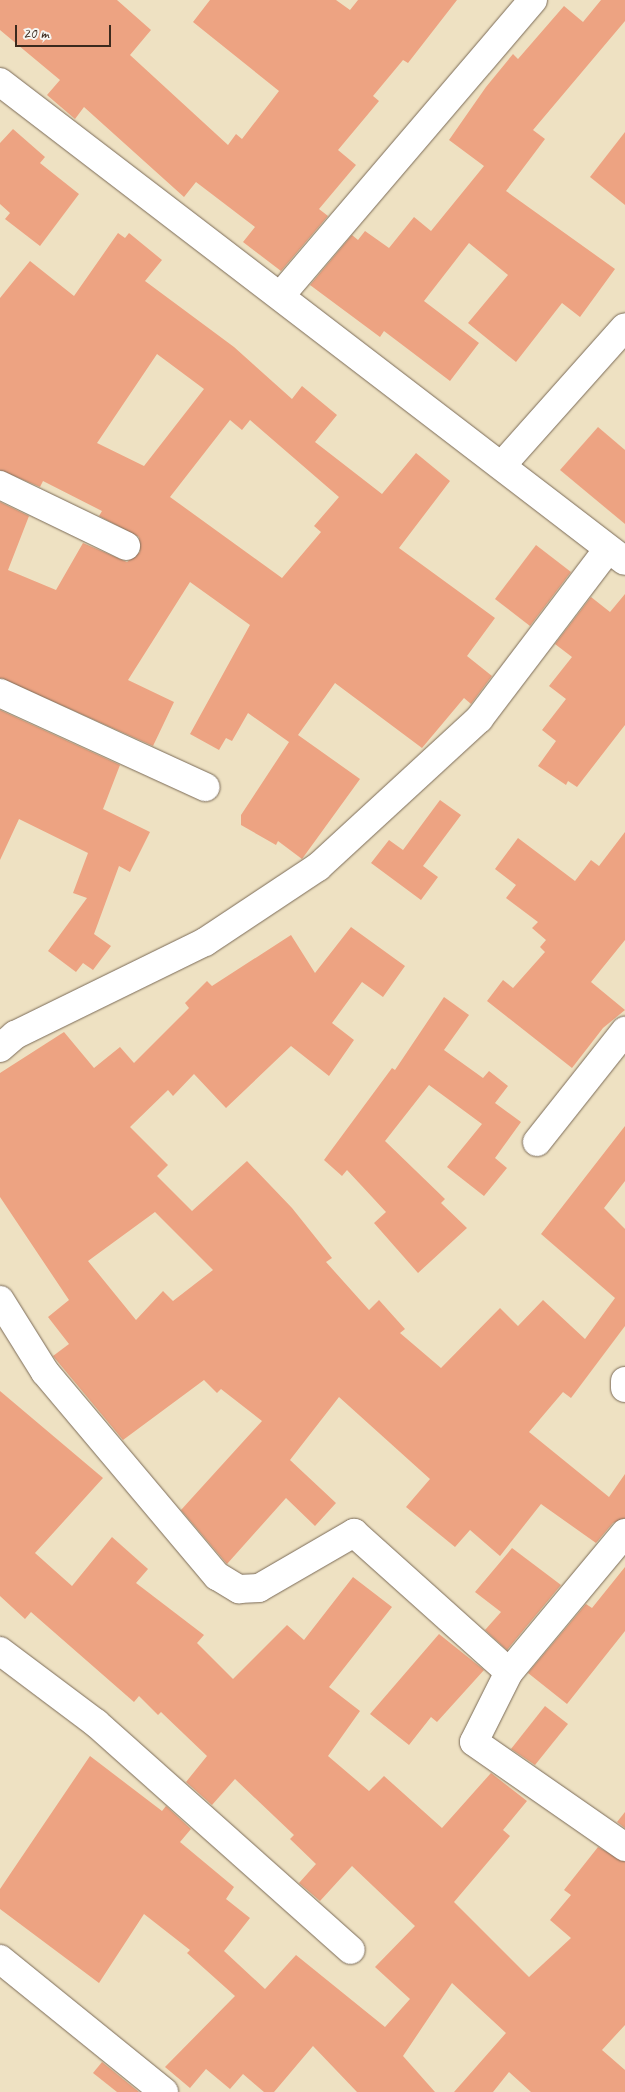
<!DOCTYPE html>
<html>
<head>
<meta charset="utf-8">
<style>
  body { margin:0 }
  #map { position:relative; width:625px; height:2092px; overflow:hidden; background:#eee1c2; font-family:Caveat,sans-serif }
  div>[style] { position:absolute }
  .building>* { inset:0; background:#eda382 }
  .roads { filter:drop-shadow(0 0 1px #7a6a57) drop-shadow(0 0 1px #7a6a57) }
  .street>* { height:28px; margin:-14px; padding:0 14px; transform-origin:14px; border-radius:14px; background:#fff }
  span { translate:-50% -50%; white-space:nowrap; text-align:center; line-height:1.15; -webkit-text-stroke:4.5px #f6f6f2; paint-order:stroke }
  .scale { position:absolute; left:15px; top:25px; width:96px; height:22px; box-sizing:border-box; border:2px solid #3b2a1e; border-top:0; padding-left:6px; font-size:15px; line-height:18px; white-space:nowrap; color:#3b2a1e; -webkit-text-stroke:4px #f6f6f2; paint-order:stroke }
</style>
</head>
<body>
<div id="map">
  <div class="building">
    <div style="clip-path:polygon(0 0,117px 0,151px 30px,130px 55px,228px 145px,236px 134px,242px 139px,279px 91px,193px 22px,210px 0,336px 0,350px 10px,358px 0,457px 0,408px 63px,403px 60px,373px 96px,379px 101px,338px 150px,356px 165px,319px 209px,328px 216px,281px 271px,243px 242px,255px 227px,196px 182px,184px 197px,84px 107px,75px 119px,47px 95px,60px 80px,0 30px)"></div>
    <div style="clip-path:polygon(601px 0,625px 0,625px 21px,533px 130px,545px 139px,506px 191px,615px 269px,580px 317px,562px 303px,516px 362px,468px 323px,508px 275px,469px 243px,424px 301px,479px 343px,450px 381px,384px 331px,380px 337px,310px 285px,352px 235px,358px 240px,365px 231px,389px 248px,414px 217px,431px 231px,484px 166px,449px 140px,486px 87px,513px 54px,518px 59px,564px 6px,583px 22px)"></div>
    <div style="clip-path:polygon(13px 129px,45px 157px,40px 163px,79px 194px,40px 246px,5px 219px,10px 213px,0 204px,0 143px)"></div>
    <div style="clip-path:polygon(625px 132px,625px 205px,590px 177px)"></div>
    <div style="clip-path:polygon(evenodd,118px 233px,125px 238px,129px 233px,162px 260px,145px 281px,234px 347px,292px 399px,302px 386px,337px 415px,315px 442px,382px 494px,416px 453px,450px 481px,399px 548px,495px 618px,467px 656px,492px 676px,471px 704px,464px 698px,422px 748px,335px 683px,298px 735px,360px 779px,302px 859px,278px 841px,276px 845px,241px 825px,241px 815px,289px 742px,248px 713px,232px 741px,226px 738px,219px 750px,190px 734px,250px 625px,190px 582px,128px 680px,174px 702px,153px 746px,0 678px,0 502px,29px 516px,8px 570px,56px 590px,83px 543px,127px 562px,140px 552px,139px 537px,99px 516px,102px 511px,43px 481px,40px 487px,0 470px,0 298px,30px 261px,74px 296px,118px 233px,157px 354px,204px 389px,144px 466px,97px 443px,157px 354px,118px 233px,230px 420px,242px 430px,250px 420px,339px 497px,314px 526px,321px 532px,282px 578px,170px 497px,230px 420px)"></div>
    <div style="clip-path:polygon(598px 427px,625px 450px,625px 524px,560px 470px)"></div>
    <div style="clip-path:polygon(536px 545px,571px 572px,530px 626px,495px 599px)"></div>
    <div style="clip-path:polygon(625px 594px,625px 725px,577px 787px,568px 781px,566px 785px,538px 766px,556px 741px,542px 730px,566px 699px,549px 686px,572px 657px,555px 644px,591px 597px,610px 612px)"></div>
    <div style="clip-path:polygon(0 710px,120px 765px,103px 809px,150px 832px,130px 872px,119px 866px,94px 934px,111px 946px,93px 970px,83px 963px,76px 972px,48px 951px,87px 898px,73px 893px,88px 853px,19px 819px,0 860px)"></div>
    <div style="clip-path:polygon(440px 800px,461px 815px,423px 866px,438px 877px,421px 900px,371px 863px,389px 840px,403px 850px)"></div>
    <div style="clip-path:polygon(625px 832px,625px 940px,591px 982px,625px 1010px,603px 1028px,572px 1068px,487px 1001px,503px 980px,513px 988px,545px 952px,540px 947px,546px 940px,532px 928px,538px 922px,506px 898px,516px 885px,495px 869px,518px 838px,575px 881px,591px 860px,599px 866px)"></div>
    <div style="clip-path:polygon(evenodd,351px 927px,405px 966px,383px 997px,362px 982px,332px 1023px,354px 1040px,329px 1076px,291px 1046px,226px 1108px,194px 1074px,173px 1096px,168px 1090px,130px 1127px,168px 1165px,157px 1176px,192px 1211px,247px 1161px,292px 1208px,332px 1258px,326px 1262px,369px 1310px,379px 1300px,405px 1329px,400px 1333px,441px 1368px,500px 1308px,518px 1326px,543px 1300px,585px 1339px,615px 1298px,541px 1234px,625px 1126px,625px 1181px,604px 1208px,625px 1229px,625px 1326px,571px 1398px,563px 1392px,529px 1432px,609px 1497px,625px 1474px,625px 1518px,613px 1523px,596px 1543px,541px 1504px,500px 1556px,470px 1530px,455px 1547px,406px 1507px,430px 1479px,339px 1397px,290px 1460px,336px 1503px,315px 1526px,286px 1498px,227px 1564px,181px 1510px,262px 1421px,221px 1389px,217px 1393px,204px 1380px,123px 1440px,53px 1356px,69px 1344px,48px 1317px,69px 1300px,0 1197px,0 1073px,64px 1032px,94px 1068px,120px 1047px,134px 1063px,189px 1008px,185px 1003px,207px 981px,212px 986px,291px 935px,315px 973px,351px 927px,155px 1212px,213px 1270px,173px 1301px,163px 1291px,136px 1320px,88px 1261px,155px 1212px)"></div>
    <div style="clip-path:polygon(444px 997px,469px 1015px,444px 1050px,483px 1078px,489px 1071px,508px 1086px,495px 1103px,521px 1122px,495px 1158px,507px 1168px,484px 1196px,447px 1167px,482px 1124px,429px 1085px,385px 1141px,445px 1199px,441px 1203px,467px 1228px,418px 1273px,374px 1223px,386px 1212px,347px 1170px,342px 1176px,324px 1160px,392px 1068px,395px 1070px)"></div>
    <div style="clip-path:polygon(0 1391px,103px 1478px,35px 1553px,72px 1586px,112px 1537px,148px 1569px,136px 1583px,204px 1635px,197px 1643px,233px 1679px,287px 1625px,304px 1640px,353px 1577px,392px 1607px,329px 1687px,360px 1711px,328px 1756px,369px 1791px,384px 1776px,442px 1828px,491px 1773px,527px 1801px,503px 1830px,510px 1836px,454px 1902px,529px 1977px,571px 1938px,550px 1920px,571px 1895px,564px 1890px,598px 1847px,625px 1862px,625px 2025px,602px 2050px,625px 2070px,625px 2092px,531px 2092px,509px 2072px,493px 2092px,454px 2092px,506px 2033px,452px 1983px,403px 2056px,435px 2092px,357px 2092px,313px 2046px,274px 2092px,264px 2092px,243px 2074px,230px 2089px,206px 2069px,190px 2088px,165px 2067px,235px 1996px,187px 1953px,190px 1950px,144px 1914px,99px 1983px,0 1909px,0 1889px,90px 1756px,162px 1811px,166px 1806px,191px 1829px,180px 1842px,234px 1887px,226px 1899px,250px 1918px,224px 1951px,265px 1989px,296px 1955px,385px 2027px,410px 1999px,375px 1967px,415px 1926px,352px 1866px,320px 1901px,299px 1883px,316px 1864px,290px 1839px,294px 1835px,235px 1779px,212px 1805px,186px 1782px,207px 1756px,161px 1712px,158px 1715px,139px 1696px,134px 1702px,31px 1612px,25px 1619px,0 1596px)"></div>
    <div style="clip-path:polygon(512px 1548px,561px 1585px,507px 1650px,485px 1630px,501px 1612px,475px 1592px)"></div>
    <div style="clip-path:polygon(625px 1567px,625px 1631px,567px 1704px,528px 1673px,586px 1604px,592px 1608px)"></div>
    <div style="clip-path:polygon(439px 1634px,484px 1670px,437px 1722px,431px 1717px,409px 1745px,370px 1714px)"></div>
    <div style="clip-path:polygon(545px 1706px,568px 1724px,535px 1765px,511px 1749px)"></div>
    <div style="clip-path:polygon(625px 1812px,625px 1828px,617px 1822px)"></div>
    <div style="clip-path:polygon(102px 2062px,139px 2092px,117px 2092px,93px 2073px)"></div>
  </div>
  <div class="roads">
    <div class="street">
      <div style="left:0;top:82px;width:787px;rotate:37.47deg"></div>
      <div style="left:281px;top:295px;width:388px;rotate:-49.5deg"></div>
      <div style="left:503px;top:464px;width:183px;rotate:-48.3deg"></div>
      <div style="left:0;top:485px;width:140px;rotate:25.8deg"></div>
      <div style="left:0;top:693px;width:226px;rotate:24.6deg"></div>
      <div style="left:0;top:1048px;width:20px;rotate:-41deg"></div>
      <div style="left:15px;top:1035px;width:212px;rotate:-26.1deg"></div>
      <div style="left:205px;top:942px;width:136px;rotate:-33.6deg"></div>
      <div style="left:318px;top:867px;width:219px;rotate:-42.6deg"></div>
      <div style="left:479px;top:719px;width:213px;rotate:-52.8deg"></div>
      <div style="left:537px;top:1142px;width:142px;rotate:-51.6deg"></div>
      <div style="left:0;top:1300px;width:85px;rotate:58deg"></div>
      <div style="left:45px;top:1372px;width:267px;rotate:49.9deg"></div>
      <div style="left:217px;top:1576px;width:26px;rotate:31deg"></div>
      <div style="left:239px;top:1589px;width:20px;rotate:-3deg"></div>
      <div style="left:259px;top:1588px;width:110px;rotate:-30.1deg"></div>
      <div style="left:354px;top:1533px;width:208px;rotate:41.9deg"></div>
      <div style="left:625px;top:1381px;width:7px;rotate:90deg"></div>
      <div style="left:625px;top:1533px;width:181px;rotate:129.8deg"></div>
      <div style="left:509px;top:1672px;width:78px;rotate:116.6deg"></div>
      <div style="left:474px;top:1742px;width:184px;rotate:34.8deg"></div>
      <div style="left:0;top:1651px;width:120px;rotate:36.9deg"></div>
      <div style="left:96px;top:1723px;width:341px;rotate:41.7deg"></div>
      <div style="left:0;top:1959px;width:211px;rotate:39deg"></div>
    </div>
  </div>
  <div class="scale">20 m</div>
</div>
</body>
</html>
